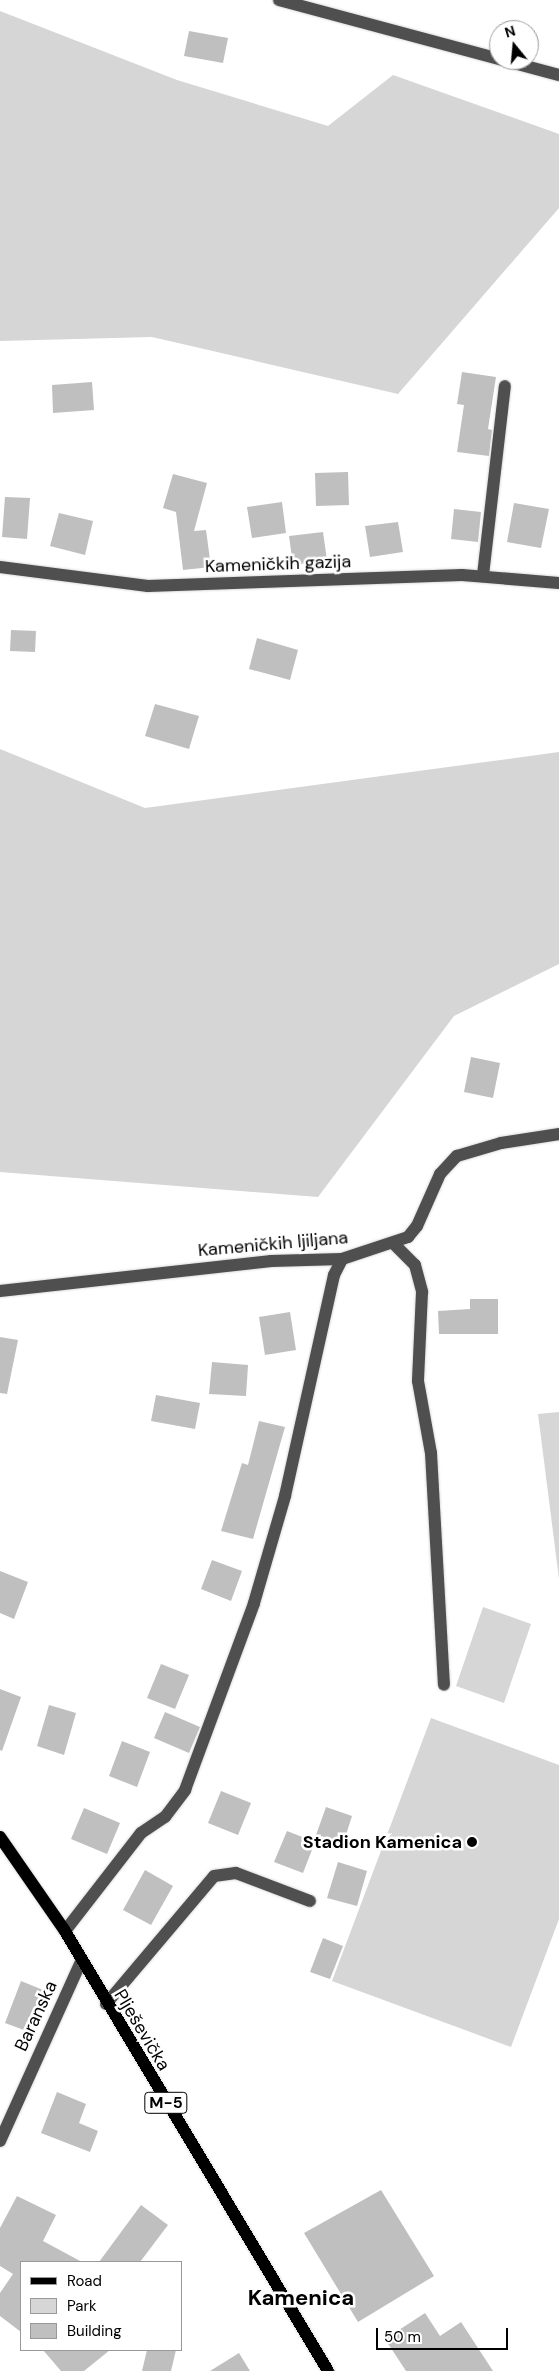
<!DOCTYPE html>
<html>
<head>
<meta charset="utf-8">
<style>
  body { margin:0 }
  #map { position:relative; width:559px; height:2371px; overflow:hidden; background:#fff; font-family:"DM Sans",sans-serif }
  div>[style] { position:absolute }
  .green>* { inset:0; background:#d6d6d6 }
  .building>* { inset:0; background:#bfbfbf }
  .roads { filter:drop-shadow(0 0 1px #dbdbdb) drop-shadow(0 0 1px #dbdbdb) }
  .minor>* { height:12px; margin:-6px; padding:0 6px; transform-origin:6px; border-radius:6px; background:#4f4f4f }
  .major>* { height:12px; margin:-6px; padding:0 6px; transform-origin:6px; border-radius:6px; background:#000 }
  .dots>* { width:14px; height:14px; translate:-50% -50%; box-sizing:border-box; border:2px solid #fff; border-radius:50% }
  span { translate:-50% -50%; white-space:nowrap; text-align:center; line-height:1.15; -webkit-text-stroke:5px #fff; paint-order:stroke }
  .shield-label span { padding:1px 4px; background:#fff; border:1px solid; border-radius:4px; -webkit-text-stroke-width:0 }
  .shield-label { font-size:16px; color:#000; font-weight:700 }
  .street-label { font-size:18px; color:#000 }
  .poi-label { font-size:18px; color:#000; font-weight:700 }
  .right { translate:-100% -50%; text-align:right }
  .district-label { font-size:22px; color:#000; font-weight:700 }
  .legend { position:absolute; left:20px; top:2261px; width:162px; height:90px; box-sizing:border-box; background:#fff; border:1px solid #999; margin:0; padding:6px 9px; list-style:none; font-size:15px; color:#000 }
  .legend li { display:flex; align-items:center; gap:10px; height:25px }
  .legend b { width:25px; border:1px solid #999 }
  .north { position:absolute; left:489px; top:20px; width:50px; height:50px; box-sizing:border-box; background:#fff; border:1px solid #999; border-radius:50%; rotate:343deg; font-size:14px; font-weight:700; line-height:20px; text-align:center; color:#000 }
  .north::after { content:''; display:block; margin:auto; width:18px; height:22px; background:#000; clip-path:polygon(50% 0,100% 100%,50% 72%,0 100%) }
  .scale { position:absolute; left:376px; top:2328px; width:132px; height:22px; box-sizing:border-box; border:2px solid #000; border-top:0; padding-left:6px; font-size:15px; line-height:18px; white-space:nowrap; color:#000; -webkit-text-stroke:4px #fff; paint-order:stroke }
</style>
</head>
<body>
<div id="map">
  <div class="green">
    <div style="clip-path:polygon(0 11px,177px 80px,328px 126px,393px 75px,559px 134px,559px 208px,398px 394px,152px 337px,0 341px)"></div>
    <div style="clip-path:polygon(0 749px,145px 808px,559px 752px,559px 964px,454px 1016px,318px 1197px,0 1172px)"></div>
    <div style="clip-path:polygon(559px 1412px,559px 1579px,538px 1414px)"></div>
    <div style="clip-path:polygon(483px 1607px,531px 1624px,504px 1703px,456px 1686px)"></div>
    <div style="clip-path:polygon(431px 1718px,559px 1765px,559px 1919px,511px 2047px,332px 1981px)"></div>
  </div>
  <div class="building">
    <div style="clip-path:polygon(189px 31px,228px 38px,223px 63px,184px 56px)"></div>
    <div style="clip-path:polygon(462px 372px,496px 377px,488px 429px,492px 430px,489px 456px,457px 452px,464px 405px,457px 404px)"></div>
    <div style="clip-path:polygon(92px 382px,94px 410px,53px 413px,52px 385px)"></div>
    <div style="clip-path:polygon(348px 472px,349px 505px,316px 506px,315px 473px)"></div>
    <div style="clip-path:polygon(173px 474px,207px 483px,194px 531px,206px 530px,211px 567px,183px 570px,176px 512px,163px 508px)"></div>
    <div style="clip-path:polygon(5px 497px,30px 498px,27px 539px,2px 537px)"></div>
    <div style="clip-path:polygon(282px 502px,286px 533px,252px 538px,247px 507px)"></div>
    <div style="clip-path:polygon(514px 503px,549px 509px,541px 548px,507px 542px)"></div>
    <div style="clip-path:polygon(454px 509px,481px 512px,478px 542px,451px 539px)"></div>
    <div style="clip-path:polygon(59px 513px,93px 521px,85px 555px,50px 546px)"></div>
    <div style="clip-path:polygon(398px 522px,403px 552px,370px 557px,365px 526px)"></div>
    <div style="clip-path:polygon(323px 532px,327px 560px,293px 565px,289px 536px)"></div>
    <div style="clip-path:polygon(11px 630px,36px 631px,35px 652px,10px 651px)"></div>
    <div style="clip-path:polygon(257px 638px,298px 650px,290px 680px,249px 669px)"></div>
    <div style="clip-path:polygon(155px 704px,199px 716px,189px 749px,145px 736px)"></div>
    <div style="clip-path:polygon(471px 1057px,500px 1063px,493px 1098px,464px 1092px)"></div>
    <div style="clip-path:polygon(470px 1299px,498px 1299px,498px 1334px,439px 1334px,438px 1311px,470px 1309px)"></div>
    <div style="clip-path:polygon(290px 1312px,296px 1350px,265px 1355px,259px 1317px)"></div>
    <div style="clip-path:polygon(0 1337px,18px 1340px,7px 1394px,0 1393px)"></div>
    <div style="clip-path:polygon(212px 1362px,248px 1365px,246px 1396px,209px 1394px)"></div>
    <div style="clip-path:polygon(156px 1395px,200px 1403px,195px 1429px,151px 1421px)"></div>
    <div style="clip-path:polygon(259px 1421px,285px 1427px,253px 1539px,221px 1531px,242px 1463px,248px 1465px)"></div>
    <div style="clip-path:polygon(212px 1560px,242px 1571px,231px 1601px,201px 1589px)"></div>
    <div style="clip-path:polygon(0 1571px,28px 1582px,14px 1619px,0 1613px)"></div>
    <div style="clip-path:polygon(161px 1664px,189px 1675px,175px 1709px,147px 1698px)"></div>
    <div style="clip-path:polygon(0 1689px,21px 1697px,2px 1751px,0 1750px)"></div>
    <div style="clip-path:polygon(49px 1705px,76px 1713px,64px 1755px,37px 1746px)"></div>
    <div style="clip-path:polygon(165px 1712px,200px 1727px,189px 1753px,154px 1738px)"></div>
    <div style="clip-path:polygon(122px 1741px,150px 1752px,137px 1787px,109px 1776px)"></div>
    <div style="clip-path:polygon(221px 1791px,251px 1803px,238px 1835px,208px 1823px)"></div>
    <div style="clip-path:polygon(326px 1807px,352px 1816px,343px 1844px,316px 1835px)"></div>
    <div style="clip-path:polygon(84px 1808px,120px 1823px,107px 1854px,71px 1839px)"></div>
    <div style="clip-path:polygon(287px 1831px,315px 1842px,303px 1873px,274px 1862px)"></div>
    <div style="clip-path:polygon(338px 1862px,367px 1871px,357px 1906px,327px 1898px)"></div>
    <div style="clip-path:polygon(145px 1870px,173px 1886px,151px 1925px,123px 1910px)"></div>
    <div style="clip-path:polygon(323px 1938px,343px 1946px,330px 1979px,310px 1972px)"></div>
    <div style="clip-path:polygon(21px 1981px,48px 1992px,32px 2033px,5px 2023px)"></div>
    <div style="clip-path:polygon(57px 2092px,86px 2104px,79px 2123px,98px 2131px,90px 2152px,41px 2133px)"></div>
    <div style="clip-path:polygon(381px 2190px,434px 2276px,358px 2322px,304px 2233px)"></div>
    <div style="clip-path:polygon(17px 2196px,56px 2215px,43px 2241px,82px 2262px,21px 2262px,21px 2332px,0 2316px,0 2293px,13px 2274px,0 2266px,0 2228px)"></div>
    <div style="clip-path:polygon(141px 2205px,168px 2225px,140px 2262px,99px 2262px)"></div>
    <div style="clip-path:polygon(425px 2313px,440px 2336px,461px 2322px,493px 2371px,406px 2371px,385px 2339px)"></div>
    <div style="clip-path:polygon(43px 2350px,110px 2350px,84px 2371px,61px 2371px)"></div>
    <div style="clip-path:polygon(147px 2350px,176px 2350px,171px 2371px,142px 2371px)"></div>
    <div style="clip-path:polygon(239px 2353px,250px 2371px,210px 2371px)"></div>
  </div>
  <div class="roads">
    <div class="minor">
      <div style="left:279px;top:0;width:290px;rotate:15deg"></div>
      <div style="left:0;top:567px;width:149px;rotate:7.3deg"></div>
      <div style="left:148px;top:586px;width:314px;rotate:-2deg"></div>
      <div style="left:462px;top:575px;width:97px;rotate:4.7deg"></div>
      <div style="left:483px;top:575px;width:190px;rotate:-83.4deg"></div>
      <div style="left:393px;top:1243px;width:31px;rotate:45deg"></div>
      <div style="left:415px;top:1265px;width:28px;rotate:75deg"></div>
      <div style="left:422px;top:1292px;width:89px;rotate:92.6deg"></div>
      <div style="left:418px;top:1381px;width:73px;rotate:79.8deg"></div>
      <div style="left:431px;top:1453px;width:232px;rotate:86.8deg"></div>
      <div style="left:0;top:1291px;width:273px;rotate:-6.3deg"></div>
      <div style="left:271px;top:1261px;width:71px;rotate:-1.6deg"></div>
      <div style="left:342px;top:1259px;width:70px;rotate:-18.4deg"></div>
      <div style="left:408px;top:1237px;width:14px;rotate:-51deg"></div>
      <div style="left:417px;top:1226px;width:57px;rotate:-66.1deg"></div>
      <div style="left:440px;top:1174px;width:25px;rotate:-47deg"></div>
      <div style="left:457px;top:1156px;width:46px;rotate:-16.5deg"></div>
      <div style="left:501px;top:1143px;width:59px;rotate:-8.8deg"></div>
      <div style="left:65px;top:1931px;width:124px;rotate:-52.2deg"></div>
      <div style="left:141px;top:1833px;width:29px;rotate:-34deg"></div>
      <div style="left:165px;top:1817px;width:34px;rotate:-53deg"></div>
      <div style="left:185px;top:1790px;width:199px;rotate:-69.7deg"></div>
      <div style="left:254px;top:1603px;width:111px;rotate:-73.8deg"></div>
      <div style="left:285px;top:1496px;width:226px;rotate:-77.5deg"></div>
      <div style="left:334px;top:1275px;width:18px;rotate:-63deg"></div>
      <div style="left:106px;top:2004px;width:167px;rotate:-49.8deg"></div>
      <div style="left:214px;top:1876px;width:22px;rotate:-8deg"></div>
      <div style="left:236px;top:1873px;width:79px;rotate:20.7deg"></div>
      <div style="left:0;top:2141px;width:196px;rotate:-65.7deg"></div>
    </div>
    <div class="major">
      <div style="left:0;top:1837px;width:114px;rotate:55.3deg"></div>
      <div style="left:65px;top:1931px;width:513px;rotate:59.13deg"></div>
    </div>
  </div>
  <div class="dots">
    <div style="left:472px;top:1842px;background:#000"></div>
  </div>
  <div class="shield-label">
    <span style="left:166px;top:2103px">M-5</span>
  </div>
  <div class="street-label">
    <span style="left:278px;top:564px;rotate:-2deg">Kameničkih gazija</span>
    <span style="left:273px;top:1244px;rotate:-5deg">Kameničkih ljiljana</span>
    <span style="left:36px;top:2016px;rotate:-65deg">Baranska</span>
    <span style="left:142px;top:2030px;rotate:59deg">Plješevička</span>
  </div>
  <div class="poi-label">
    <span class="right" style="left:462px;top:1842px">Stadion Kamenica</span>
  </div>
  <div class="district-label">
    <span style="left:301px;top:2298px">Kamenica</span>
  </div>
  <ul class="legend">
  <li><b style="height:6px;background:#000"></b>Road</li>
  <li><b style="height:14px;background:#d6d6d6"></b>Park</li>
  <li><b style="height:14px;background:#bfbfbf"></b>Building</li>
  </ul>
  <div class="north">N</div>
  <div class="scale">50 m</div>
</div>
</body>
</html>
